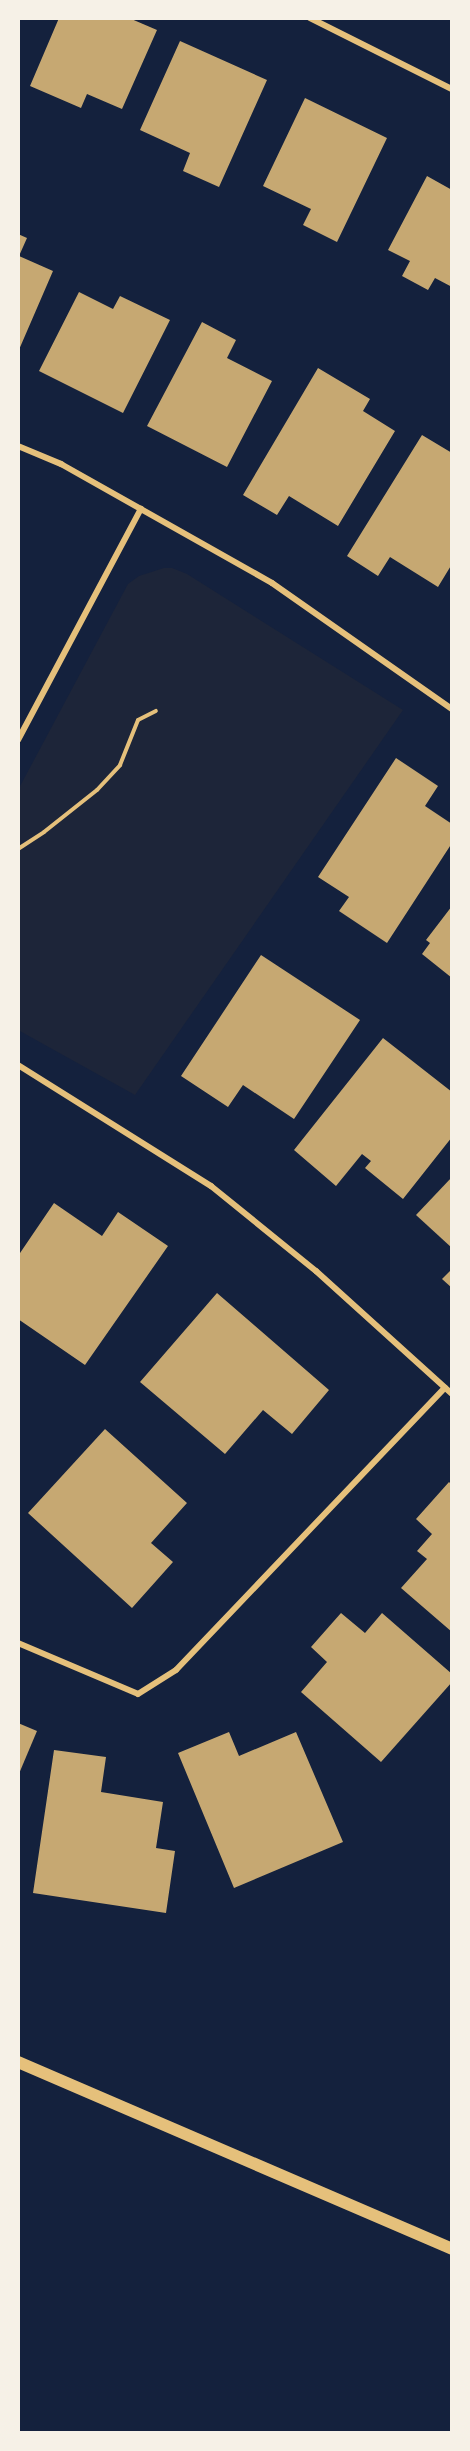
<!DOCTYPE html>
<html>
<head>
<meta charset="utf-8">
<style>
  body { margin:0 }
  #map { position:relative; width:470px; height:2451px; overflow:hidden; background:#14213d; font-family:"IBM Plex Sans",sans-serif }
  div>[style] { position:absolute }
  .green>* { inset:0; background:#1d2539 }
  .building>* { inset:0; background:#c6a872 }
  .path>* { height:4px; margin:-2px; padding:0 2px; transform-origin:2px; border-radius:2px; background:#e5c07b }
  .minor>* { height:6px; margin:-3px; padding:0 3px; transform-origin:3px; border-radius:3px; background:#e5c07b }
  .secondary>* { height:12px; margin:-6px; padding:0 6px; transform-origin:6px; border-radius:6px; background:#e5c07b }
  span { translate:-50% -50%; white-space:nowrap; text-align:center; line-height:1.15; -webkit-text-stroke:6px #f6f1e7; paint-order:stroke }
  .frame { position:absolute; inset:0; border:20px solid #f6f1e7; pointer-events:none }
</style>
</head>
<body>
<div id="map">
  <div class="green">
    <div style="clip-path:polygon(164px 568px,172px 568px,187px 574px,403px 710px,135px 1095px,18px 1030px,18px 790px,128px 584px,139px 576px)"></div>
  </div>
  <div class="building">
    <div style="clip-path:polygon(59px 18px,129px 18px,157px 30px,122px 109px,87px 94px,81px 108px,30px 86px)"></div>
    <div style="clip-path:polygon(180px 41px,267px 80px,219px 187px,183px 171px,190px 153px,140px 130px)"></div>
    <div style="clip-path:polygon(305px 98px,387px 138px,337px 242px,303px 225px,311px 209px,263px 186px)"></div>
    <div style="clip-path:polygon(427px 176px,452px 190px,452px 287px,435px 278px,428px 290px,402px 276px,410px 261px,388px 250px)"></div>
    <div style="clip-path:polygon(18px 234px,27px 238px,19px 256px,53px 271px,18px 352px)"></div>
    <div style="clip-path:polygon(79px 292px,113px 309px,120px 296px,170px 320px,123px 413px,39px 371px)"></div>
    <div style="clip-path:polygon(202px 322px,236px 340px,227px 358px,272px 381px,227px 467px,147px 426px)"></div>
    <div style="clip-path:polygon(318px 368px,370px 399px,363px 411px,395px 431px,338px 526px,289px 496px,277px 515px,243px 495px)"></div>
    <div style="clip-path:polygon(422px 435px,452px 453px,452px 564px,438px 587px,390px 557px,378px 576px,347px 556px)"></div>
    <div style="clip-path:polygon(396px 758px,438px 786px,425px 806px,452px 824px,452px 843px,387px 943px,339px 911px,349px 897px,318px 877px)"></div>
    <div style="clip-path:polygon(452px 906px,452px 978px,422px 954px,430px 943px,426px 940px)"></div>
    <div style="clip-path:polygon(261px 955px,360px 1020px,294px 1119px,243px 1085px,228px 1107px,181px 1076px)"></div>
    <div style="clip-path:polygon(383px 1038px,452px 1092px,452px 1137px,403px 1199px,365px 1168px,371px 1161px,362px 1154px,336px 1186px,294px 1150px)"></div>
    <div style="clip-path:polygon(452px 1177px,452px 1248px,416px 1215px)"></div>
    <div style="clip-path:polygon(54px 1203px,102px 1236px,118px 1212px,168px 1246px,85px 1365px,18px 1319px,18px 1256px)"></div>
    <div style="clip-path:polygon(452px 1269px,452px 1288px,442px 1279px)"></div>
    <div style="clip-path:polygon(217px 1293px,329px 1390px,292px 1434px,263px 1410px,225px 1454px,140px 1382px)"></div>
    <div style="clip-path:polygon(105px 1429px,187px 1503px,151px 1543px,173px 1562px,132px 1608px,28px 1513px)"></div>
    <div style="clip-path:polygon(449px 1482px,452px 1485px,452px 1632px,401px 1588px,427px 1559px,417px 1551px,432px 1534px,416px 1519px)"></div>
    <div style="clip-path:polygon(341px 1613px,365px 1633px,382px 1613px,452px 1674px,452px 1682px,381px 1762px,301px 1692px,327px 1662px,311px 1647px)"></div>
    <div style="clip-path:polygon(18px 1723px,37px 1731px,18px 1776px)"></div>
    <div style="clip-path:polygon(229px 1732px,239px 1756px,296px 1732px,343px 1842px,234px 1888px,178px 1753px)"></div>
    <div style="clip-path:polygon(54px 1750px,106px 1757px,101px 1792px,163px 1802px,156px 1848px,175px 1851px,166px 1913px,33px 1893px)"></div>
  </div>
  <div class="path">
    <div style="left:18px;top:849px;width:31px;rotate:-33deg"></div>
    <div style="left:44px;top:832px;width:68px;rotate:-38.4deg"></div>
    <div style="left:97px;top:790px;width:34px;rotate:-47deg"></div>
    <div style="left:120px;top:765px;width:48px;rotate:-68.2deg"></div>
    <div style="left:138px;top:720px;width:20px;rotate:-27deg"></div>
  </div>
  <div class="minor">
    <div style="left:310px;top:18px;width:159px;rotate:26.6deg"></div>
    <div style="left:18px;top:446px;width:47px;rotate:22.7deg"></div>
    <div style="left:61px;top:464px;width:242px;rotate:29.4deg"></div>
    <div style="left:272px;top:583px;width:220px;rotate:35deg"></div>
    <div style="left:18px;top:740px;width:262px;rotate:-62deg"></div>
    <div style="left:18px;top:1065px;width:228px;rotate:32.1deg"></div>
    <div style="left:211px;top:1186px;width:135px;rotate:39deg"></div>
    <div style="left:316px;top:1271px;width:183px;rotate:42.1deg"></div>
    <div style="left:18px;top:1643px;width:130px;rotate:23deg"></div>
    <div style="left:138px;top:1694px;width:45px;rotate:-32.3deg"></div>
    <div style="left:176px;top:1670px;width:390px;rotate:-46.4deg"></div>
  </div>
  <div class="secondary">
    <div style="left:18px;top:2062px;width:473px;rotate:23.3deg"></div>
  </div>
  <div class="frame"></div>
</div>
</body>
</html>
